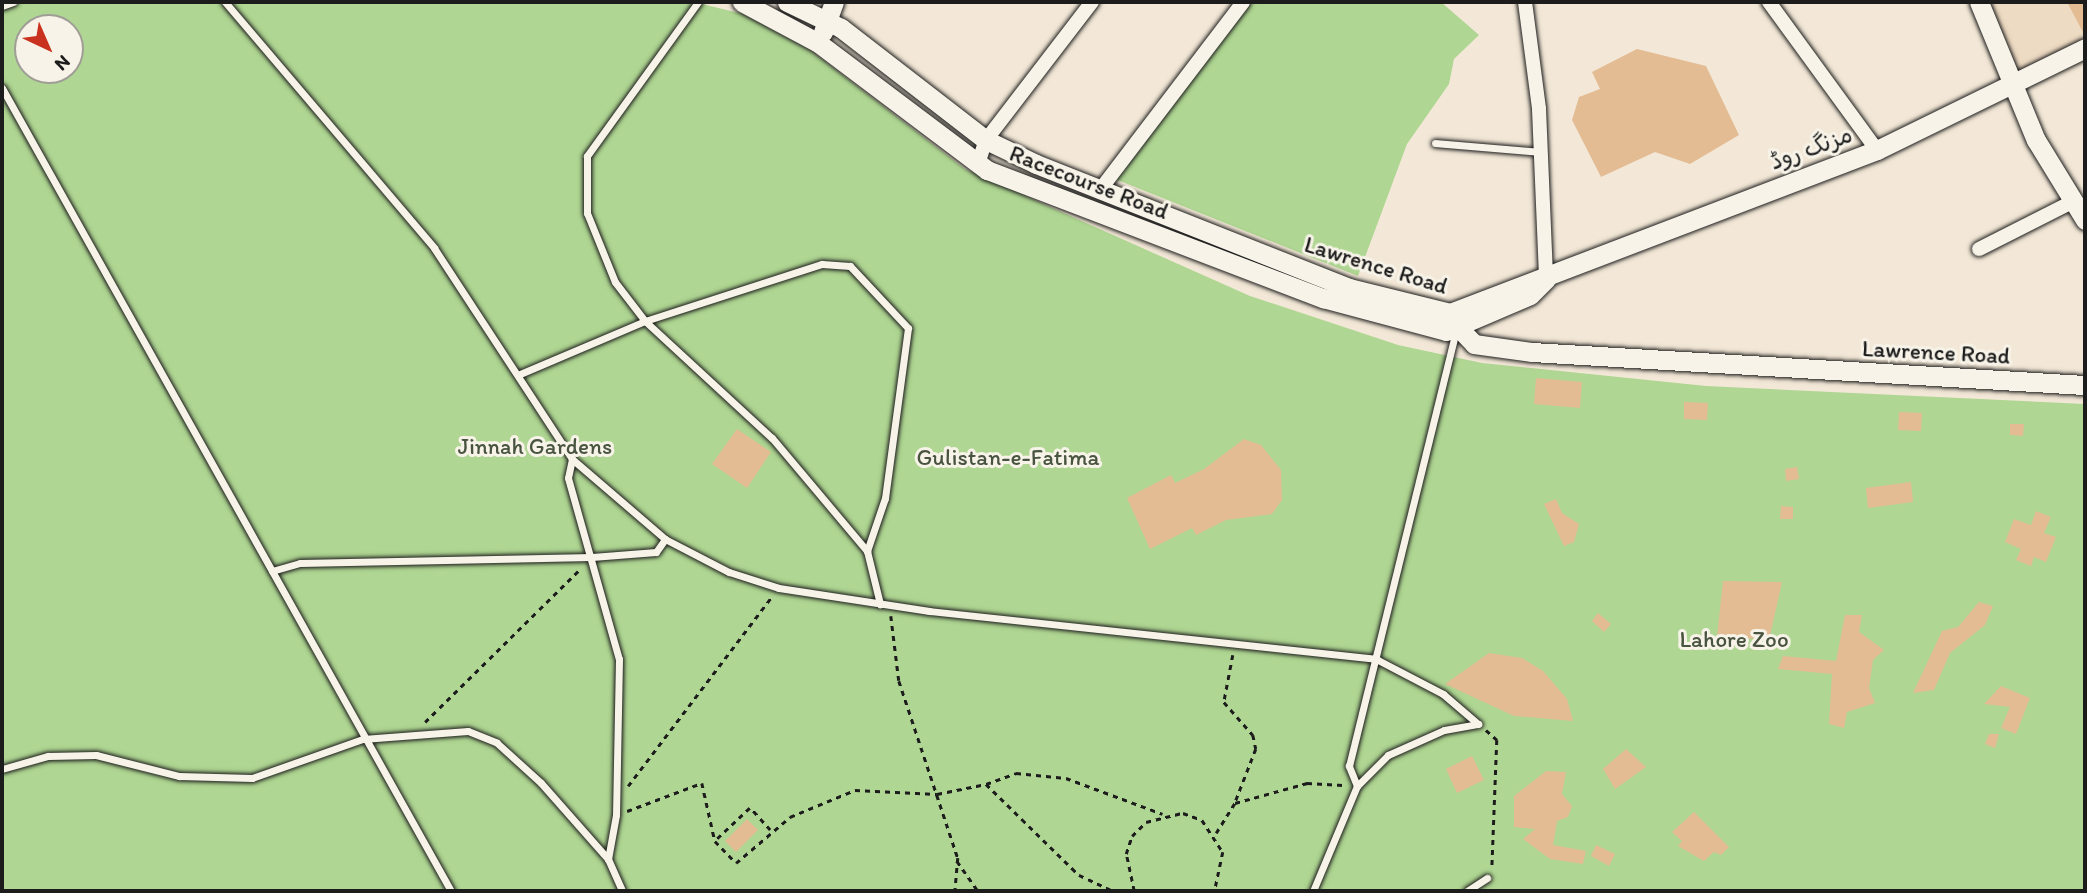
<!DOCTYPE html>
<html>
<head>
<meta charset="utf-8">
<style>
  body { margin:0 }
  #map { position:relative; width:2087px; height:893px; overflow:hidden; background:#f3e8d7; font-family:Itim,"Playpen Sans Arabic",sans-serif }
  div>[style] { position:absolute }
  .built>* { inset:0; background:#eedbc3 }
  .green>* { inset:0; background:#afd692 }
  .building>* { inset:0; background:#e3bc93 }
  .path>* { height:2.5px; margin-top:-1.25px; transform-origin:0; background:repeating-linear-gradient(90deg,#1c1c1c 0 5px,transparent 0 10px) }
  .roads { filter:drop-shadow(0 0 2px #1c1c1c) drop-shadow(0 0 2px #1c1c1c) }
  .lane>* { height:7px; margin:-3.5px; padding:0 3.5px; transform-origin:3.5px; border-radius:3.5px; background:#f7f3e8 }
  .street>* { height:14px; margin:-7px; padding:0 7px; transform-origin:7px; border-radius:7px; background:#f7f3e8 }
  .secondary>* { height:19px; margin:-9.5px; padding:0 9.5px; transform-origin:9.5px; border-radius:9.5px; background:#f7f3e8 }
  span { translate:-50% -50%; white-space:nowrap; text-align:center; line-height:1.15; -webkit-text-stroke:6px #f7f3e8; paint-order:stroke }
  .street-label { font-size:23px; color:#1c1c1c }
  .park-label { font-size:23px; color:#48543f }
  .frame { position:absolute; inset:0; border:4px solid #1c1c1c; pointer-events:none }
  .north { position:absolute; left:14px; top:14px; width:70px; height:70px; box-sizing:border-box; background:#f7f3e8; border:2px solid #9f9d96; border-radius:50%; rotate:136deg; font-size:19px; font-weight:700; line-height:28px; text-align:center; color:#1c1c1c }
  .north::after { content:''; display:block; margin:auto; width:24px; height:32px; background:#c8321e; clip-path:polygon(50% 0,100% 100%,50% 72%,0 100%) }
</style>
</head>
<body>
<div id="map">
  <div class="built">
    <div style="clip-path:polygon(1987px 2px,2085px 2px,2085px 48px,2013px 86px)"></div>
  </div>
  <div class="green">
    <div style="clip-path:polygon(evenodd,2px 2px,694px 2px,743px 14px,810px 50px,965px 169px,1250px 296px,1398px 345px,1482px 363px,1706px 386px,2085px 404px,2085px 891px,2px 891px,2px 2px,28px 28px,70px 28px,70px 70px,28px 70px,28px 28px)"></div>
    <div style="clip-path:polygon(1252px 2px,1441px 2px,1479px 35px,1454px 59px,1449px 84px,1407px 144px,1358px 276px,1115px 179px)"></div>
  </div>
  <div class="building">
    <div style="clip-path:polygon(2067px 2px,2085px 2px,2085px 36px)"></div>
    <div style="clip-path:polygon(1637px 49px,1706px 66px,1739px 135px,1690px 164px,1655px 152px,1601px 177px,1572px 120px,1579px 97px,1600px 89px,1592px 72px)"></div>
    <div style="clip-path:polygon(1536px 378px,1582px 382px,1580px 408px,1534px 404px)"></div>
    <div style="clip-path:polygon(1684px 402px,1708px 403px,1707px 420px,1684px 419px)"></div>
    <div style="clip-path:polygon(1899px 412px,1922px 413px,1921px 431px,1898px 430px)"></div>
    <div style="clip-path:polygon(2010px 424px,2024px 424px,2023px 436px,2010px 435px)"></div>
    <div style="clip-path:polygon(737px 429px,771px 452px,747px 488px,712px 464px)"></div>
    <div style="clip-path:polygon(1244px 439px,1261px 445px,1281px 470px,1282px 500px,1272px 514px,1226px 520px,1196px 535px,1192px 528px,1150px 549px,1127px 498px,1171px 475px,1175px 483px,1204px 469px)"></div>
    <div style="clip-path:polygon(1797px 467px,1799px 479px,1786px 481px,1785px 469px)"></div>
    <div style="clip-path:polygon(1911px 482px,1913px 502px,1868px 508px,1866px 488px)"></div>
    <div style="clip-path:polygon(1556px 499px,1562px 513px,1579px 524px,1574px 542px,1564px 546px,1544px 504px)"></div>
    <div style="clip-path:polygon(1781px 506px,1793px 507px,1793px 519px,1780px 519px)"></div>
    <div style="clip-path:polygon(2036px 511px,2051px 517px,2044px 533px,2056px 537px,2046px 562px,2034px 557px,2031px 566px,2016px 560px,2021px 549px,2005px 542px,2014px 519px,2031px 525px)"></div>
    <div style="clip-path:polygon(1723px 581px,1782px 582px,1769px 640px,1717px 636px)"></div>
    <div style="clip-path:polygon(1979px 602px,1993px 606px,1985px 625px,1950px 653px,1934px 690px,1913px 693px,1942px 631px,1958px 627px)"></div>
    <div style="clip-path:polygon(1598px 613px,1611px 624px,1604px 632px,1592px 621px)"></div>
    <div style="clip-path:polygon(1845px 615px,1862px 615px,1859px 632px,1884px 650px,1873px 660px,1869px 688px,1875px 703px,1847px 712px,1844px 728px,1829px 724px,1832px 674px,1778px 669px,1783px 656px,1836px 661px)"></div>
    <div style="clip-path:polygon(1489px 653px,1522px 658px,1543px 671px,1567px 699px,1573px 721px,1514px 716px,1445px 684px)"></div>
    <div style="clip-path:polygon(2001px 686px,2030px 698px,2016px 734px,2001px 728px,2010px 707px,1984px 704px)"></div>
    <div style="clip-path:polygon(1989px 734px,1999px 734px,1995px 748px,1985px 744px)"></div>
    <div style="clip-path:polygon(1626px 749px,1646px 767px,1615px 789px,1603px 769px)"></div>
    <div style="clip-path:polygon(1472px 756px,1484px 780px,1457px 793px,1446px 769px)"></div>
    <div style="clip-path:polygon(1546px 771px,1566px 772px,1562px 794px,1572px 806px,1568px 817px,1557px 821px,1553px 845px,1586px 851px,1583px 864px,1550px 859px,1523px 839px,1535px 829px,1514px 827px,1514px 796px)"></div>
    <div style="clip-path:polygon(1694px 812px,1729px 847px,1721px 855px,1714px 852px,1704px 861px,1678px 846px,1682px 841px,1672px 832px)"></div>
    <div style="clip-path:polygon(747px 819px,758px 830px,736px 852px,725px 841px)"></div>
    <div style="clip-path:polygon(1596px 845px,1615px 854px,1609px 866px,1591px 856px)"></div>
  </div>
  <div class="path">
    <div style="left:891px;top:616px;width:65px;rotate:83deg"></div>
    <div style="left:899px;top:681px;width:187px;rotate:71.6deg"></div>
    <div style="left:958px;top:858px;width:33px;rotate:95deg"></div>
    <div style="left:1233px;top:655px;width:48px;rotate:100.8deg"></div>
    <div style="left:1224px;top:702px;width:44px;rotate:48.7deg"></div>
    <div style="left:1253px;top:735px;width:14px;rotate:78deg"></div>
    <div style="left:1256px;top:749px;width:58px;rotate:111.3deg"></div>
    <div style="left:425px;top:722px;width:218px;rotate:-44.6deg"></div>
    <div style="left:1486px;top:730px;width:15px;rotate:42deg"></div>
    <div style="left:1497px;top:740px;width:128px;rotate:92.2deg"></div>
    <div style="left:986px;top:784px;width:32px;rotate:-20deg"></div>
    <div style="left:1016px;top:773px;width:50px;rotate:5.7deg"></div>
    <div style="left:1066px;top:778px;width:103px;rotate:20.4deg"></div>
    <div style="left:628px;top:786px;width:238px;rotate:-52.8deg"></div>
    <div style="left:627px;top:811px;width:80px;rotate:-20.5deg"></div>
    <div style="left:702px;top:783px;width:59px;rotate:77.4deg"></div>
    <div style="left:770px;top:830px;width:30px;rotate:-132deg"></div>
    <div style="left:750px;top:808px;width:48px;rotate:136.7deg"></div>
    <div style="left:715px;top:841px;width:30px;rotate:46deg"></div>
    <div style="left:736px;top:863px;width:71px;rotate:-40.4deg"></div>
    <div style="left:790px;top:817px;width:70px;rotate:-22.6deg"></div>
    <div style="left:855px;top:790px;width:82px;rotate:2.8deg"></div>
    <div style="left:937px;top:794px;width:50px;rotate:-11.5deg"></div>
    <div style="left:986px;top:784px;width:130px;rotate:44.4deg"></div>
    <div style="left:1079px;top:875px;width:38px;rotate:25deg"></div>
    <div style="left:1216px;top:833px;width:36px;rotate:-58deg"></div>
    <div style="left:1235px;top:803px;width:75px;rotate:-15.5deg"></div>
    <div style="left:1307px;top:783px;width:36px;rotate:3deg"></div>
    <div style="left:957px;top:861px;width:37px;rotate:55deg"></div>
    <div style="left:1134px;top:891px;width:38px;rotate:-102deg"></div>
    <div style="left:1126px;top:854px;width:19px;rotate:-72deg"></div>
    <div style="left:1132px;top:836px;width:20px;rotate:-45deg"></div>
    <div style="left:1146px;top:822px;width:38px;rotate:-14deg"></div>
    <div style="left:1183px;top:813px;width:20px;rotate:20deg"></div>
    <div style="left:1202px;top:820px;width:38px;rotate:57deg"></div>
    <div style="left:1223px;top:852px;width:40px;rotate:102deg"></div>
  </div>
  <div class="roads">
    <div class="lane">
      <div style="left:225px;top:2px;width:323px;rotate:49.6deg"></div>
      <div style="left:434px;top:248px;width:252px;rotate:56.8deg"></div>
      <div style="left:572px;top:459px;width:19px;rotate:102deg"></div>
      <div style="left:568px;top:478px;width:188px;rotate:74.3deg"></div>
      <div style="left:619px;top:659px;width:156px;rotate:91.1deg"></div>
      <div style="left:616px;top:815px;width:45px;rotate:100.3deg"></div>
      <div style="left:608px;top:859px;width:35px;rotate:66deg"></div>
      <div style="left:698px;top:2px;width:190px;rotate:125.8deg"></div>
      <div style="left:587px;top:156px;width:57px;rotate:90deg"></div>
      <div style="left:587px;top:213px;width:74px;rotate:67.9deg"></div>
      <div style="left:615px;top:282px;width:49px;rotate:52.4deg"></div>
      <div style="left:645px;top:321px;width:173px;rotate:42.7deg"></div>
      <div style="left:772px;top:438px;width:148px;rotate:49.9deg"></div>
      <div style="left:2px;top:6px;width:12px;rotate:-20deg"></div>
      <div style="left:2px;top:88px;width:920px;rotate:60.79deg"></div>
      <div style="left:1435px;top:143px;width:106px;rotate:4.9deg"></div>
      <div style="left:520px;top:374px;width:136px;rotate:-23deg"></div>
      <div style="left:645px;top:321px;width:186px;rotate:-17.9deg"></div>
      <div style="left:822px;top:264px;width:28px;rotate:4deg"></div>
      <div style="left:850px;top:266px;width:85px;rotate:46.9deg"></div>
      <div style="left:908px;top:328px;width:172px;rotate:97.7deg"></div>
      <div style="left:885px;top:498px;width:56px;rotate:108.8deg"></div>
      <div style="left:867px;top:551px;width:55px;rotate:76.2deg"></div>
      <div style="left:572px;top:459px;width:123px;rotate:40.7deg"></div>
      <div style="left:665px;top:539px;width:72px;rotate:27.3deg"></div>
      <div style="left:729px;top:572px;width:52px;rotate:17.7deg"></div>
      <div style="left:779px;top:588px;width:152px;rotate:8.7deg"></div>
      <div style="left:929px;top:611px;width:450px;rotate:6.1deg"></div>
      <div style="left:1376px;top:659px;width:76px;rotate:27.6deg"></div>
      <div style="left:1443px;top:694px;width:46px;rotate:40.6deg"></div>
      <div style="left:272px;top:571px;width:29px;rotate:-16deg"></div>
      <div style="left:300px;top:563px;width:292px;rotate:-1.2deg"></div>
      <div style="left:592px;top:557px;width:64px;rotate:-4.5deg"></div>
      <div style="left:656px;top:552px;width:16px;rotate:-55deg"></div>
      <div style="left:2px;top:769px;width:48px;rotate:-15.8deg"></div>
      <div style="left:48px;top:756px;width:48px;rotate:-1.2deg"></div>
      <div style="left:96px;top:755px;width:86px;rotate:14.2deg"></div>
      <div style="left:179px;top:776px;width:73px;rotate:1.6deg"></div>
      <div style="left:252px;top:778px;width:118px;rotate:-19.4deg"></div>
      <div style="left:363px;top:739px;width:105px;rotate:-4.4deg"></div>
      <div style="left:468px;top:731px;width:31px;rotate:22deg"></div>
      <div style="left:497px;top:743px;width:59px;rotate:42.3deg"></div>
      <div style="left:541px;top:783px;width:101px;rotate:48.6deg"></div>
      <div style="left:1357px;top:786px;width:44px;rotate:-45deg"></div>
      <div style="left:1388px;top:755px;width:61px;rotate:-24.1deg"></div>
      <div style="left:1444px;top:730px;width:35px;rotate:-10deg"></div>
      <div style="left:1313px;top:891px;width:114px;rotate:-67.3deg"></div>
      <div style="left:1357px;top:786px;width:22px;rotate:-112deg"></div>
      <div style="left:1349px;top:766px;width:448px;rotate:-76.2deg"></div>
      <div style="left:1467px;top:891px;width:24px;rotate:-33deg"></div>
    </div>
    <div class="street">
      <div style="left:1525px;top:2px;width:108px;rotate:82.5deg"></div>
      <div style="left:1539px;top:109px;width:170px;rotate:87.6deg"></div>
      <div style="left:1769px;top:2px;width:183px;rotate:53.9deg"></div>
      <div style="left:978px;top:164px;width:25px;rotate:-72deg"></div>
      <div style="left:986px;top:140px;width:174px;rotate:-52.5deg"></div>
      <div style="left:1100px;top:190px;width:236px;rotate:-52.7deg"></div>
      <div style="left:1979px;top:249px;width:106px;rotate:-26.8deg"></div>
    </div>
    <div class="secondary">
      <div style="left:742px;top:2px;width:85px;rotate:28.1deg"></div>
      <div style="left:817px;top:42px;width:213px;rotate:37deg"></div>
      <div style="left:987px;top:170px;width:360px;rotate:20.9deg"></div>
      <div style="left:1323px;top:298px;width:127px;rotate:15deg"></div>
      <div style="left:1446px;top:331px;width:91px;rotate:-23.2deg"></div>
      <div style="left:1530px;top:295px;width:23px;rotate:-45deg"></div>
      <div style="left:787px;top:2px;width:60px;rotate:25.7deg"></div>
      <div style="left:841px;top:28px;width:183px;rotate:37.7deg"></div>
      <div style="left:986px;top:140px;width:55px;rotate:25.6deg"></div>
      <div style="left:1036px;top:164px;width:337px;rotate:21.6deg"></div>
      <div style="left:1349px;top:288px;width:104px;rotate:13.9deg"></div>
      <div style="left:1450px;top:313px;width:457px;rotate:-20.9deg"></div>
      <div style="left:1877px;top:150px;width:232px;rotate:-26.1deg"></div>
      <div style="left:1979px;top:2px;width:149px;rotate:67.6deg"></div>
      <div style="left:2036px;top:140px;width:94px;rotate:58.5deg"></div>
      <div style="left:823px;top:32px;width:32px;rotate:-70deg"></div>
      <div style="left:1452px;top:321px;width:32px;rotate:46deg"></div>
      <div style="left:1474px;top:344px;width:59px;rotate:7.9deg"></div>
      <div style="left:1532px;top:352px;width:554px;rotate:3.42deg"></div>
    </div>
  </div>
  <div class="street-label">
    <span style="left:1811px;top:148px;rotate:-20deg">مزنگ روڈ</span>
    <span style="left:1089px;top:182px;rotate:21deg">Racecourse Road</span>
    <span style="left:1376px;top:265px;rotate:17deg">Lawrence Road</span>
    <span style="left:1936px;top:352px;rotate:3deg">Lawrence Road</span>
  </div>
  <div class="park-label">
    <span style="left:535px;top:446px">Jinnah Gardens</span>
    <span style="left:1008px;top:457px">Gulistan-e-Fatima</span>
    <span style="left:1734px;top:639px">Lahore Zoo</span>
  </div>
  <div class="frame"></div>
  <div class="north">N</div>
</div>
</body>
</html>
